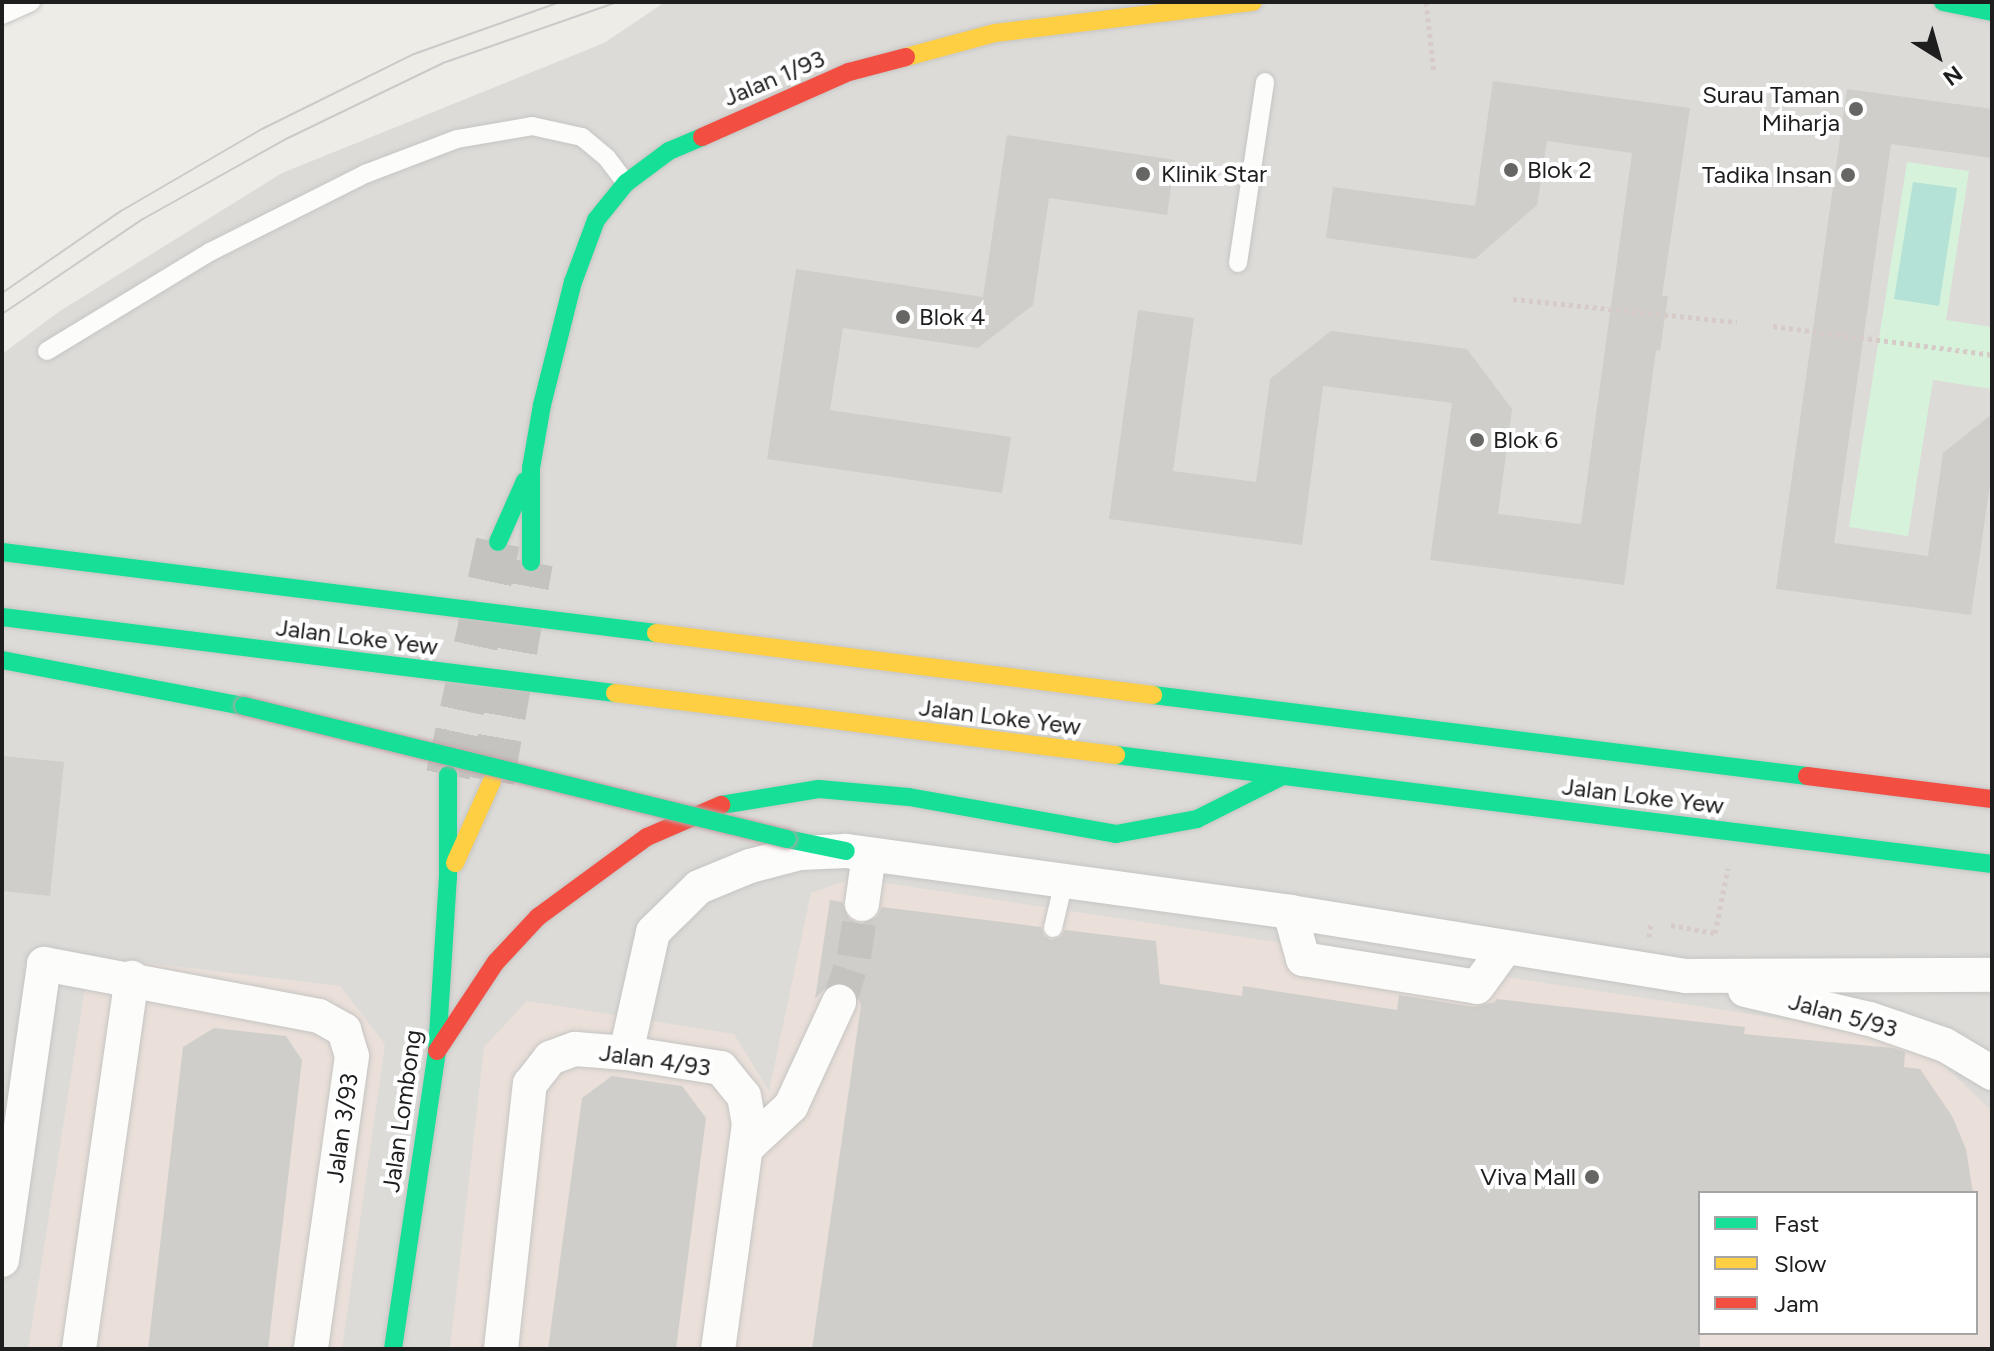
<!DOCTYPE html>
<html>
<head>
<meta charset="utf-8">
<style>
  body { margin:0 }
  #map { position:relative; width:1994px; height:1351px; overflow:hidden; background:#edece7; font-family:Figtree,sans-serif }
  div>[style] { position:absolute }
  .residential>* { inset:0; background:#dcdbd8 }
  .commercial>* { inset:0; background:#eadfd9 }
  .park>* { inset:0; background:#d6f2db }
  .pitch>* { inset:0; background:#b5e2d6 }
  .building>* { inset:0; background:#cfceca }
  .street-tunnel>* { height:34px; margin-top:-17px; transform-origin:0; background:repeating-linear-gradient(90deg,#c4c3bf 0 34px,transparent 0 51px) }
  .secondary-tunnel>* { height:44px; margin-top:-22px; transform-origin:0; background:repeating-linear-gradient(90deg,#c4c3bf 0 44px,transparent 0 66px) }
  .path>* { height:5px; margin-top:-2.5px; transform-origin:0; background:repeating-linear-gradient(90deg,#d6cbc7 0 4px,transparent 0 8px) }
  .roads { filter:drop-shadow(0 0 2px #c5c5c3) drop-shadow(0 0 2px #c5c5c3) }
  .lane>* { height:18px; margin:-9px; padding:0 9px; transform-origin:9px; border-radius:9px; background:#fcfcfb }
  .street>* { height:34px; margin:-17px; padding:0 17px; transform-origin:17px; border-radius:17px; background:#fcfcfb }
  .fast>* { height:18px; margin:-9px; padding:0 9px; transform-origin:9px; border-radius:9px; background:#16e098 }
  .slow>* { height:18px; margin:-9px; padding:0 9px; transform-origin:9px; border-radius:9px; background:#ffcf43 }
  .jam>* { height:18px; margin:-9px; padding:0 9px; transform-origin:9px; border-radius:9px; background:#f24e42 }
  .tram>* { height:2px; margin:-1px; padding:0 1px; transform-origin:1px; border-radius:1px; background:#cacac9 }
  .bridges { filter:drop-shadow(0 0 2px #c0a1a3) drop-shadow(0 0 2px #c0a1a3) }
  .fast-bridge>* { height:18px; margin:-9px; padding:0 9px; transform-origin:9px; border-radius:9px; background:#16e098 }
  .dots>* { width:22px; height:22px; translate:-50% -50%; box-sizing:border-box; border:4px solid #fff; border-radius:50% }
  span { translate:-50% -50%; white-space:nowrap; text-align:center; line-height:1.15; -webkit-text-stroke:8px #fff; paint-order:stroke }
  .street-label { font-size:24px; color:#1e1e1e }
  .poi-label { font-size:24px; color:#1e1e1e }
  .right { translate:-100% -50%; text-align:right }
  .left { translate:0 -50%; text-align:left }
  .frame { position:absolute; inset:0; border:4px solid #1e1e1e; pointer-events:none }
  .legend { position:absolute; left:1698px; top:1191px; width:280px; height:144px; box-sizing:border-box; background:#fff; border:2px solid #a5a5a5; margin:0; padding:10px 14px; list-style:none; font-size:24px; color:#1e1e1e }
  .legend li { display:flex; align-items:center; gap:16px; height:40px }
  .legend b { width:40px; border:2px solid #a5a5a5 }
  .north { position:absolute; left:1898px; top:16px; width:80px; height:80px; -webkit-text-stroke:6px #fff; paint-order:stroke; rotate:143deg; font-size:22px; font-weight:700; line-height:32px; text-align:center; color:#1e1e1e }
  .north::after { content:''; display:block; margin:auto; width:28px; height:36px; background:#1e1e1e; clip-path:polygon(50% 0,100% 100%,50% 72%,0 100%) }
</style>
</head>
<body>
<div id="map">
  <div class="residential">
    <div style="clip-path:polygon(evenodd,665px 2px,1992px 2px,1992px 1349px,2px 1349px,2px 354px,60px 311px,282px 173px,604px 43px,665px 2px,1700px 1193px,1976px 1193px,1976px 1333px,1700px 1333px,1700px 1193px)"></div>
  </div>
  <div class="commercial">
    <div style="clip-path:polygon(evenodd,853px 878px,1876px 1033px,1937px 1059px,1992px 1111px,1992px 1349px,450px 1349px,484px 1047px,527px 1001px,734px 1034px,769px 1091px,811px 893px,853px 878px,1700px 1193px,1976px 1193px,1976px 1333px,1700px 1333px,1700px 1193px)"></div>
    <div style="clip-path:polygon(90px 956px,340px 986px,385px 1044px,342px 1349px,28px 1349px)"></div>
  </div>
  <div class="park">
    <div style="clip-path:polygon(1907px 162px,1969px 171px,1946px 320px,1992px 327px,1992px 389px,1933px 380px,1908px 536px,1849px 527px)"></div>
  </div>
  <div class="pitch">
    <div style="clip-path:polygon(1913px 182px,1957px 188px,1939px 306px,1894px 299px)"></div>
  </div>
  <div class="building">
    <div style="clip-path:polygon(1493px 81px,1690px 108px,1662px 296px,1668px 296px,1660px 351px,1656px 350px,1624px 585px,1430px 560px,1452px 403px,1323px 386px,1302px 545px,1109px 519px,1138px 310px,1194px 318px,1173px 471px,1256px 482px,1270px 379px,1331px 331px,1467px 349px,1512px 409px,1498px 514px,1581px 524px,1632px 153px,1547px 141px,1537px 205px,1475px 259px,1326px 238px,1333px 187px,1475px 206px)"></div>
    <div style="clip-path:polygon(1847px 89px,1992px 109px,1992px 158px,1891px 144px,1834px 543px,1928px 556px,1943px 453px,1992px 414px,1992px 471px,1971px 615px,1776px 589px)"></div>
    <div style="clip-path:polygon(1007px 135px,1175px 160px,1167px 215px,1049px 198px,1033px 305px,978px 348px,843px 328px,830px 410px,1011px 437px,1002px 493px,767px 459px,796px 269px,983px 297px)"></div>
    <div style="clip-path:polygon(2px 756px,64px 762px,50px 896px,2px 891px)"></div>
    <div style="clip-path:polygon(830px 900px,842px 902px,849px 919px,860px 924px,877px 917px,882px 907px,1041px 927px,1044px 936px,1051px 940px,1061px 937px,1065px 930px,1156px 941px,1160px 984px,1242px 996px,1243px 986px,1397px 1010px,1399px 995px,1474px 1007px,1495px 1002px,1496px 999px,1745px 1027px,1744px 1034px,1893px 1048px,1905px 1052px,1904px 1067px,1920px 1069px,1952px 1116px,1966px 1149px,1973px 1193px,1700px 1193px,1700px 1349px,812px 1349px,861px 1005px,855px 990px,838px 982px,827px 986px,815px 999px)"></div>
    <div style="clip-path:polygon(214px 1028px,286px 1036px,302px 1060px,268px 1349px,148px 1349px,183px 1047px)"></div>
    <div style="clip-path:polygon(612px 1076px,682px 1086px,706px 1118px,676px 1349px,548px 1349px,582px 1098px)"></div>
  </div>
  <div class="street-tunnel">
    <div style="left:839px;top:1002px;width:47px;rotate:-71.6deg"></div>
    <div style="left:854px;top:957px;width:54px;rotate:-81.4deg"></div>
  </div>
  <div class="secondary-tunnel">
    <div style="left:448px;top:775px;width:238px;rotate:-77.9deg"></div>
    <div style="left:492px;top:781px;width:222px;rotate:-79.9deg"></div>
  </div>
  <div class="path">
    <div style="left:1426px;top:2px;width:70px;rotate:83.5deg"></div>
    <div style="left:1513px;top:299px;width:225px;rotate:5.9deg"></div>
    <div style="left:1773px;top:326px;width:221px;rotate:7.5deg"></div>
    <div style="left:1671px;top:925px;width:45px;rotate:10.3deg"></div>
    <div style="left:1715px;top:933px;width:66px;rotate:-78.7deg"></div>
    <div style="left:1649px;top:937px;width:15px;rotate:-82deg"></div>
  </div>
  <div class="roads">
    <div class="lane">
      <div style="left:2px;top:15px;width:32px;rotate:-24deg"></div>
      <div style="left:1238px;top:263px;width:183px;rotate:-81.5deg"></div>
      <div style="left:47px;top:351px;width:191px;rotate:-31.3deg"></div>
      <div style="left:210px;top:252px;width:174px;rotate:-26.7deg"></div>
      <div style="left:365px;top:174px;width:98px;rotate:-20.8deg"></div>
      <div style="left:457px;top:139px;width:76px;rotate:-9.8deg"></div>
      <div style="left:532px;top:126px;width:51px;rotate:12.4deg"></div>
      <div style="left:582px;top:137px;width:33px;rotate:40deg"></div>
      <div style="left:607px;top:158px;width:31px;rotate:53deg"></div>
      <div style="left:1053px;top:928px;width:48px;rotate:-76.8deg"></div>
    </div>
    <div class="street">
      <div style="left:862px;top:904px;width:49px;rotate:-81.9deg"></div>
      <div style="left:1290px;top:912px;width:49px;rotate:74.5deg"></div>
      <div style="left:1303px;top:959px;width:176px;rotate:9.1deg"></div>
      <div style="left:1477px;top:987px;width:49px;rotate:-54.1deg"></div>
      <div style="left:1745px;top:990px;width:128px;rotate:13.1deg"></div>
      <div style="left:1870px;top:1019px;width:79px;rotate:19.1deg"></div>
      <div style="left:1945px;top:1045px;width:55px;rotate:30.8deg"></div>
      <div style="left:626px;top:1053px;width:124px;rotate:-77.4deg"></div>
      <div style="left:653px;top:932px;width:64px;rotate:-44.4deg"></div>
      <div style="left:699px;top:887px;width:55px;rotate:-22.4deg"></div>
      <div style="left:750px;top:866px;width:52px;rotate:-14.6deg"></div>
      <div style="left:800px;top:853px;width:46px;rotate:-2.5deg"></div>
      <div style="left:846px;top:851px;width:448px;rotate:7.8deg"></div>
      <div style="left:1290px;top:912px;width:401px;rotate:9.2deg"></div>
      <div style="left:1686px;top:976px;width:306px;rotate:-0.2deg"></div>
      <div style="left:746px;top:1148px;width:62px;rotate:-43deg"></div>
      <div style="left:791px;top:1106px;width:115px;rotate:-65.2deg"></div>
      <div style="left:2px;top:1260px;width:299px;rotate:-81.9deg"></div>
      <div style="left:44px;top:964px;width:280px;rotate:10.7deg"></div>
      <div style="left:319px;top:1016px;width:29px;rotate:29deg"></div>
      <div style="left:344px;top:1030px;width:27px;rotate:73deg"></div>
      <div style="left:352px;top:1056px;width:296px;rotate:98deg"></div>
      <div style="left:79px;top:1349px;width:375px;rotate:-81.9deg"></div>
      <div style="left:501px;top:1349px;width:267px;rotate:-83.8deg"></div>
      <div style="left:530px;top:1084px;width:33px;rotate:-52deg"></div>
      <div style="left:550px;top:1058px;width:27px;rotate:-20deg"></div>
      <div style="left:575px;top:1049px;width:51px;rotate:4.5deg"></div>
      <div style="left:626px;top:1053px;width:96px;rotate:9deg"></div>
      <div style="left:721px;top:1068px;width:36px;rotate:51deg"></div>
      <div style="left:744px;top:1096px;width:28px;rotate:80deg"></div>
      <div style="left:749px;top:1124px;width:227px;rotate:97.8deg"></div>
    </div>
    <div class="fast">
      <div style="left:1943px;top:2px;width:50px;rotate:11.5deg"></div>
      <div style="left:498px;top:542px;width:67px;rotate:-66.1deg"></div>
      <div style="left:2px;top:552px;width:659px;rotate:7.06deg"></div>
      <div style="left:531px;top:562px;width:94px;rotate:-90deg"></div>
      <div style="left:531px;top:468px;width:64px;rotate:-80.1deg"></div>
      <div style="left:542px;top:405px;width:127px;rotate:-75.9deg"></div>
      <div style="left:573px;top:282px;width:66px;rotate:-69.6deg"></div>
      <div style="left:596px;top:220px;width:48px;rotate:-51deg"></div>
      <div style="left:626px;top:183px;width:54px;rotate:-36.7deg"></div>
      <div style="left:669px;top:151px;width:36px;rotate:-23deg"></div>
      <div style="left:2px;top:617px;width:618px;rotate:7.07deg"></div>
      <div style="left:2px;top:660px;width:246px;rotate:10.8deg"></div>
      <div style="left:1153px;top:695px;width:659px;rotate:7.06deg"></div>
      <div style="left:1116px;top:755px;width:883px;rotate:7.09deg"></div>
      <div style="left:721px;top:805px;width:99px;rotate:-9.3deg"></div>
      <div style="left:819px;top:789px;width:90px;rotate:5.1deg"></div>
      <div style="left:909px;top:797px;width:210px;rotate:10.1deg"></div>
      <div style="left:1116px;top:834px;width:82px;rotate:-10.5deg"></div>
      <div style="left:1197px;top:819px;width:96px;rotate:-26.6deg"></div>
      <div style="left:787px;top:839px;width:60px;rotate:11.5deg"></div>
      <div style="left:393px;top:1349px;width:301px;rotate:-81.6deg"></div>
      <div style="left:437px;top:1051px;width:173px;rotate:-86.4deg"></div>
      <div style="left:448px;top:878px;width:103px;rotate:-90deg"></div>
    </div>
    <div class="slow">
      <div style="left:906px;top:57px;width:92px;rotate:-15.1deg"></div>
      <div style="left:995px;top:33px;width:260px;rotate:-6.9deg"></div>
      <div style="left:656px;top:633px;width:501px;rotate:7.11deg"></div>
      <div style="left:615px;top:693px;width:505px;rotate:7.05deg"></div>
      <div style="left:455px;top:863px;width:90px;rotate:-65.7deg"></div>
    </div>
    <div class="jam">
      <div style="left:702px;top:137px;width:161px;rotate:-23.9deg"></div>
      <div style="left:849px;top:72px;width:59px;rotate:-14.7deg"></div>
      <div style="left:1807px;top:776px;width:186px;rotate:7.1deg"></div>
      <div style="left:437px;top:1051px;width:107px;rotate:-56.5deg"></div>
      <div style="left:496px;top:962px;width:62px;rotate:-47deg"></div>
      <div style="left:538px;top:917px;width:135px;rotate:-36.3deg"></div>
      <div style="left:647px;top:837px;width:81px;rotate:-23.4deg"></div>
    </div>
  </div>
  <div class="tram">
    <div style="left:2px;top:293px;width:145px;rotate:-34.6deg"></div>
    <div style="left:121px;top:211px;width:163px;rotate:-30.2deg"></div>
    <div style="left:262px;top:129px;width:169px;rotate:-26.3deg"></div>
    <div style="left:414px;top:54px;width:155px;rotate:-19.6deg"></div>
    <div style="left:2px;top:314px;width:170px;rotate:-34deg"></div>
    <div style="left:143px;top:219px;width:164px;rotate:-29.2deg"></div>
    <div style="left:286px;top:139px;width:174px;rotate:-25.8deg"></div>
    <div style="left:443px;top:63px;width:184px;rotate:-19.3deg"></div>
  </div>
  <div class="bridges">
    <div class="fast-bridge">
      <div style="left:244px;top:706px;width:559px;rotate:13.76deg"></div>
    </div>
  </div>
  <div class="dots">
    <div style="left:1856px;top:109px;background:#666664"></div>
    <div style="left:1511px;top:170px;background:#666664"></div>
    <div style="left:1143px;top:174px;background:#666664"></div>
    <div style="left:1848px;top:175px;background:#666664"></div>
    <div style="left:903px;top:317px;background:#666664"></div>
    <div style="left:1477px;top:440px;background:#666664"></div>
    <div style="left:1592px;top:1177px;background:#666664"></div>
  </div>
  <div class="street-label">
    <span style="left:774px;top:78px;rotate:-23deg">Jalan 1/93</span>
    <span style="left:357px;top:637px;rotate:7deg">Jalan Loke Yew</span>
    <span style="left:1000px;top:717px;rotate:7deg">Jalan Loke Yew</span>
    <span style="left:1643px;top:796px;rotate:7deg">Jalan Loke Yew</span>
    <span style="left:1843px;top:1015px;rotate:15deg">Jalan 5/93</span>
    <span style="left:655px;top:1060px;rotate:8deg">Jalan 4/93</span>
    <span style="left:402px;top:1111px;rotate:-82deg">Jalan Lombong</span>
    <span style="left:342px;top:1128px;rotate:-82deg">Jalan 3/93</span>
  </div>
  <div class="poi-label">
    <span class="right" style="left:1840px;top:109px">Surau Taman<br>Miharja</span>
    <span class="left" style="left:1527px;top:170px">Blok 2</span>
    <span class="left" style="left:1161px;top:174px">Klinik Star</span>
    <span class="right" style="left:1832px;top:175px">Tadika Insan</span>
    <span class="left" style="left:919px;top:317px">Blok 4</span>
    <span class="left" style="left:1493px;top:440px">Blok 6</span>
    <span class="right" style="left:1576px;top:1177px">Viva Mall</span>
  </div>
  <div class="frame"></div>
  <ul class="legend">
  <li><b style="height:10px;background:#16e098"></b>Fast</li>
  <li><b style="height:10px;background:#ffcf43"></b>Slow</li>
  <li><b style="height:10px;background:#f24e42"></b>Jam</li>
  </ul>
  <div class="north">N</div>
</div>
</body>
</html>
